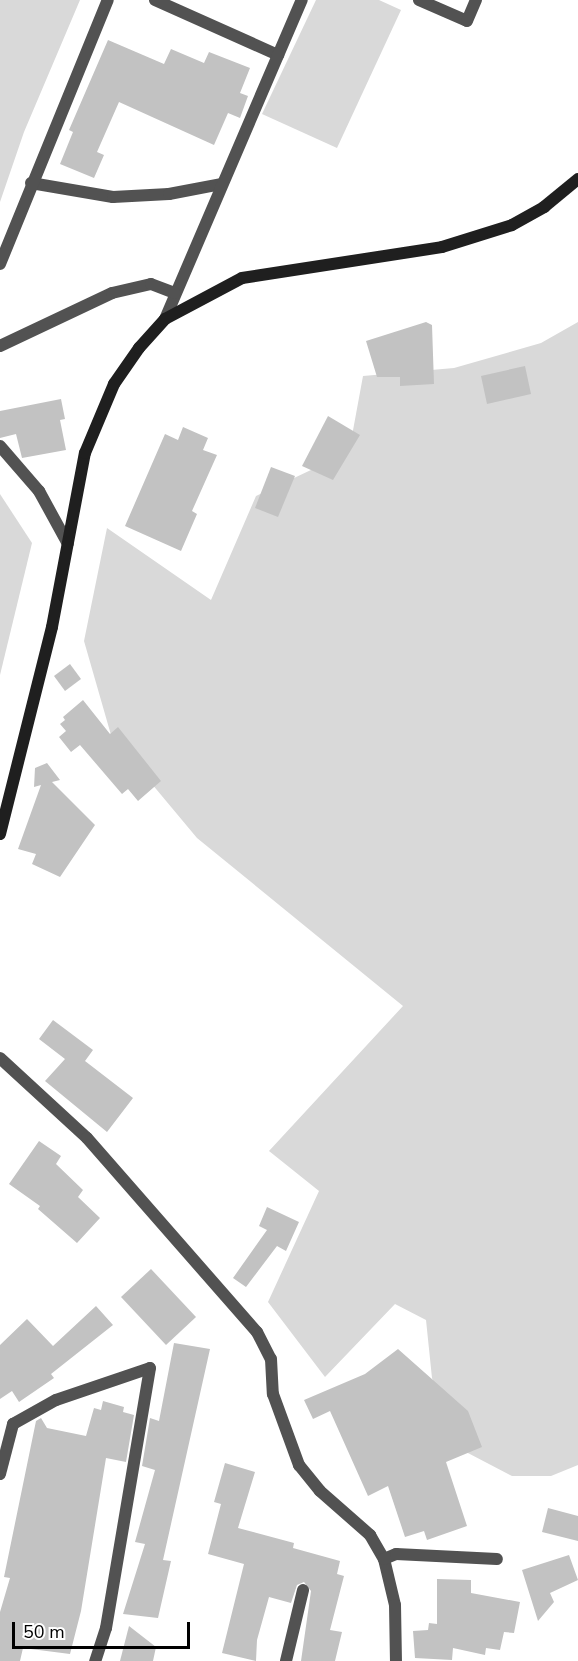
<!DOCTYPE html>
<html>
<head>
<meta charset="utf-8">
<style>
  body { margin:0 }
  #map { position:relative; width:578px; height:1661px; overflow:hidden; background:#fff; font-family:"Nunito Sans",sans-serif }
  div>[style] { position:absolute }
  .green>* { inset:0; background:#d9d9d9 }
  .building>* { inset:0; background:#c2c2c2 }
  .street>* { height:12px; margin:-6px; padding:0 6px; transform-origin:6px; border-radius:6px; background:#525252 }
  .secondary>* { height:12px; margin:-6px; padding:0 6px; transform-origin:6px; border-radius:6px; background:#1f1f1f }
  span { translate:-50% -50%; white-space:nowrap; text-align:center; line-height:1.15; -webkit-text-stroke:6px #fff; paint-order:stroke }
  .scale { position:absolute; left:12px; top:1622px; width:178px; height:27px; box-sizing:border-box; border:3px solid #000; border-top:0; padding-left:8px; font-size:18px; line-height:21px; white-space:nowrap; color:#000; -webkit-text-stroke:4px #fff; paint-order:stroke }
</style>
</head>
<body>
<div id="map">
  <div class="green">
    <div style="clip-path:polygon(0 0,80px 0,24px 132px,0 202px)"></div>
    <div style="clip-path:polygon(316px 0,379px 0,401px 10px,337px 148px,262px 114px)"></div>
    <div style="clip-path:polygon(578px 322px,578px 1465px,551px 1476px,512px 1476px,466px 1452px,446px 1419px,432px 1378px,426px 1320px,395px 1304px,325px 1377px,268px 1302px,319px 1191px,269px 1151px,403px 1006px,197px 838px,111px 735px,84px 641px,107px 528px,211px 600px,256px 496px,349px 452px,363px 376px,454px 368px,541px 343px)"></div>
    <div style="clip-path:polygon(0 494px,32px 543px,0 675px)"></div>
  </div>
  <div class="building">
    <div style="clip-path:polygon(108px 40px,164px 64px,171px 49px,204px 63px,209px 52px,250px 68px,240px 93px,248px 96px,240px 118px,228px 113px,214px 145px,119px 102px,97px 152px,104px 155px,94px 178px,60px 164px,73px 132px,69px 130px)"></div>
    <div style="clip-path:polygon(426px 322px,432px 325px,434px 384px,400px 386px,400px 377px,377px 377px,366px 341px)"></div>
    <div style="clip-path:polygon(525px 366px,531px 394px,487px 404px,481px 376px)"></div>
    <div style="clip-path:polygon(61px 399px,65px 419px,60px 420px,66px 450px,22px 458px,16px 434px,0 438px,0 411px)"></div>
    <div style="clip-path:polygon(328px 416px,360px 435px,333px 480px,302px 466px)"></div>
    <div style="clip-path:polygon(183px 427px,208px 438px,203px 450px,217px 455px,192px 511px,197px 514px,181px 551px,125px 526px,165px 434px,178px 440px)"></div>
    <div style="clip-path:polygon(271px 467px,295px 476px,278px 517px,255px 508px)"></div>
    <div style="clip-path:polygon(70px 664px,81px 679px,65px 691px,54px 676px)"></div>
    <div style="clip-path:polygon(83px 700px,110px 734px,118px 727px,161px 781px,138px 801px,128px 789px,122px 794px,80px 745px,71px 752px,59px 737px,66px 731px,60px 724px,65px 720px,63px 717px)"></div>
    <div style="clip-path:polygon(47px 763px,60px 780px,52px 782px,95px 825px,60px 877px,32px 864px,36px 854px,18px 849px,41px 785px,34px 787px,35px 768px)"></div>
    <div style="clip-path:polygon(53px 1020px,93px 1050px,85px 1061px,133px 1098px,107px 1132px,45px 1081px,65px 1059px,39px 1039px)"></div>
    <div style="clip-path:polygon(39px 1141px,61px 1156px,56px 1164px,83px 1190px,78px 1197px,100px 1218px,77px 1243px,38px 1209px,40px 1206px,9px 1184px)"></div>
    <div style="clip-path:polygon(267px 1207px,299px 1222px,286px 1251px,277px 1246px,246px 1287px,233px 1278px,267px 1230px,259px 1226px)"></div>
    <div style="clip-path:polygon(151px 1269px,196px 1317px,166px 1345px,121px 1297px)"></div>
    <div style="clip-path:polygon(96px 1306px,113px 1325px,51px 1374px,54px 1378px,19px 1402px,12px 1391px,0 1399px,0 1345px,27px 1319px,53px 1346px)"></div>
    <div style="clip-path:polygon(174px 1343px,210px 1349px,163px 1560px,171px 1561px,158px 1618px,123px 1614px,145px 1544px,135px 1542px,155px 1470px,142px 1466px,150px 1418px,159px 1421px)"></div>
    <div style="clip-path:polygon(398px 1349px,468px 1411px,482px 1447px,446px 1462px,467px 1526px,427px 1540px,424px 1531px,405px 1537px,388px 1486px,368px 1496px,330px 1411px,313px 1419px,304px 1400px,365px 1374px)"></div>
    <div style="clip-path:polygon(103px 1401px,124px 1407px,123px 1412px,134px 1415px,126px 1462px,106px 1458px,81px 1611px,70px 1654px,23px 1648px,20px 1661px,0 1661px,0 1612px,10px 1578px,4px 1577px,36px 1421px,41px 1418px,47px 1428px,86px 1436px,94px 1408px,101px 1410px)"></div>
    <div style="clip-path:polygon(225px 1463px,255px 1472px,238px 1528px,294px 1543px,293px 1548px,340px 1561px,337px 1574px,344px 1576px,330px 1630px,342px 1632px,335px 1661px,301px 1661px,311px 1591px,304px 1582px,297px 1585px,291px 1603px,269px 1597px,257px 1640px,256px 1661px,222px 1653px,244px 1564px,208px 1554px,221px 1504px,214px 1502px)"></div>
    <div style="clip-path:polygon(548px 1508px,578px 1516px,578px 1541px,542px 1532px)"></div>
    <div style="clip-path:polygon(569px 1555px,578px 1580px,550px 1593px,554px 1602px,538px 1621px,522px 1570px)"></div>
    <div style="clip-path:polygon(437px 1579px,471px 1580px,471px 1593px,520px 1602px,514px 1633px,504px 1632px,500px 1650px,486px 1648px,485px 1655px,453px 1648px,452px 1660px,415px 1658px,413px 1631px,428px 1630px,429px 1623px,437px 1624px)"></div>
    <div style="clip-path:polygon(129px 1626px,156px 1647px,153px 1661px,120px 1661px)"></div>
  </div>
  <div class="street">
    <div style="left:155px;top:0;width:135px;rotate:24.1deg"></div>
    <div style="left:419px;top:0;width:52px;rotate:23.6deg"></div>
    <div style="left:467px;top:21px;width:23px;rotate:-67deg"></div>
    <div style="left:31px;top:183px;width:83px;rotate:9.7deg"></div>
    <div style="left:113px;top:197px;width:56px;rotate:-3.1deg"></div>
    <div style="left:169px;top:194px;width:54px;rotate:-10.7deg"></div>
    <div style="left:0;top:264px;width:285px;rotate:-67.8deg"></div>
    <div style="left:165px;top:319px;width:347px;rotate:-66.8deg"></div>
    <div style="left:0;top:346px;width:124px;rotate:-25.3deg"></div>
    <div style="left:112px;top:293px;width:40px;rotate:-13deg"></div>
    <div style="left:151px;top:284px;width:25px;rotate:21deg"></div>
    <div style="left:0;top:446px;width:60px;rotate:49.1deg"></div>
    <div style="left:39px;top:491px;width:60px;rotate:61.3deg"></div>
    <div style="left:0;top:1058px;width:118px;rotate:42.6deg"></div>
    <div style="left:87px;top:1138px;width:258px;rotate:48.8deg"></div>
    <div style="left:257px;top:1332px;width:30px;rotate:63deg"></div>
    <div style="left:271px;top:1359px;width:35px;rotate:87deg"></div>
    <div style="left:273px;top:1394px;width:76px;rotate:69.9deg"></div>
    <div style="left:299px;top:1465px;width:33px;rotate:51deg"></div>
    <div style="left:320px;top:1491px;width:67px;rotate:41.3deg"></div>
    <div style="left:370px;top:1535px;width:28px;rotate:60deg"></div>
    <div style="left:384px;top:1559px;width:47px;rotate:76.6deg"></div>
    <div style="left:395px;top:1605px;width:56px;rotate:89deg"></div>
    <div style="left:0;top:1474px;width:52px;rotate:-75.4deg"></div>
    <div style="left:13px;top:1424px;width:49px;rotate:-29.2deg"></div>
    <div style="left:56px;top:1400px;width:99px;rotate:-18.8deg"></div>
    <div style="left:150px;top:1368px;width:264px;rotate:99.6deg"></div>
    <div style="left:106px;top:1628px;width:35px;rotate:108deg"></div>
    <div style="left:384px;top:1559px;width:13px;rotate:-23deg"></div>
    <div style="left:396px;top:1554px;width:101px;rotate:2.8deg"></div>
    <div style="left:286px;top:1661px;width:73px;rotate:-76.5deg"></div>
  </div>
  <div class="secondary">
    <div style="left:0;top:834px;width:213px;rotate:-75.9deg"></div>
    <div style="left:52px;top:627px;width:177px;rotate:-79.3deg"></div>
    <div style="left:85px;top:453px;width:75px;rotate:-67.2deg"></div>
    <div style="left:114px;top:384px;width:44px;rotate:-55.2deg"></div>
    <div style="left:139px;top:348px;width:39px;rotate:-48deg"></div>
    <div style="left:165px;top:319px;width:87px;rotate:-28deg"></div>
    <div style="left:242px;top:278px;width:202px;rotate:-8.8deg"></div>
    <div style="left:442px;top:247px;width:73px;rotate:-17.4deg"></div>
    <div style="left:512px;top:225px;width:37px;rotate:-29deg"></div>
    <div style="left:544px;top:207px;width:44px;rotate:-39.5deg"></div>
  </div>
  <div class="scale">50 m</div>
</div>
</body>
</html>
